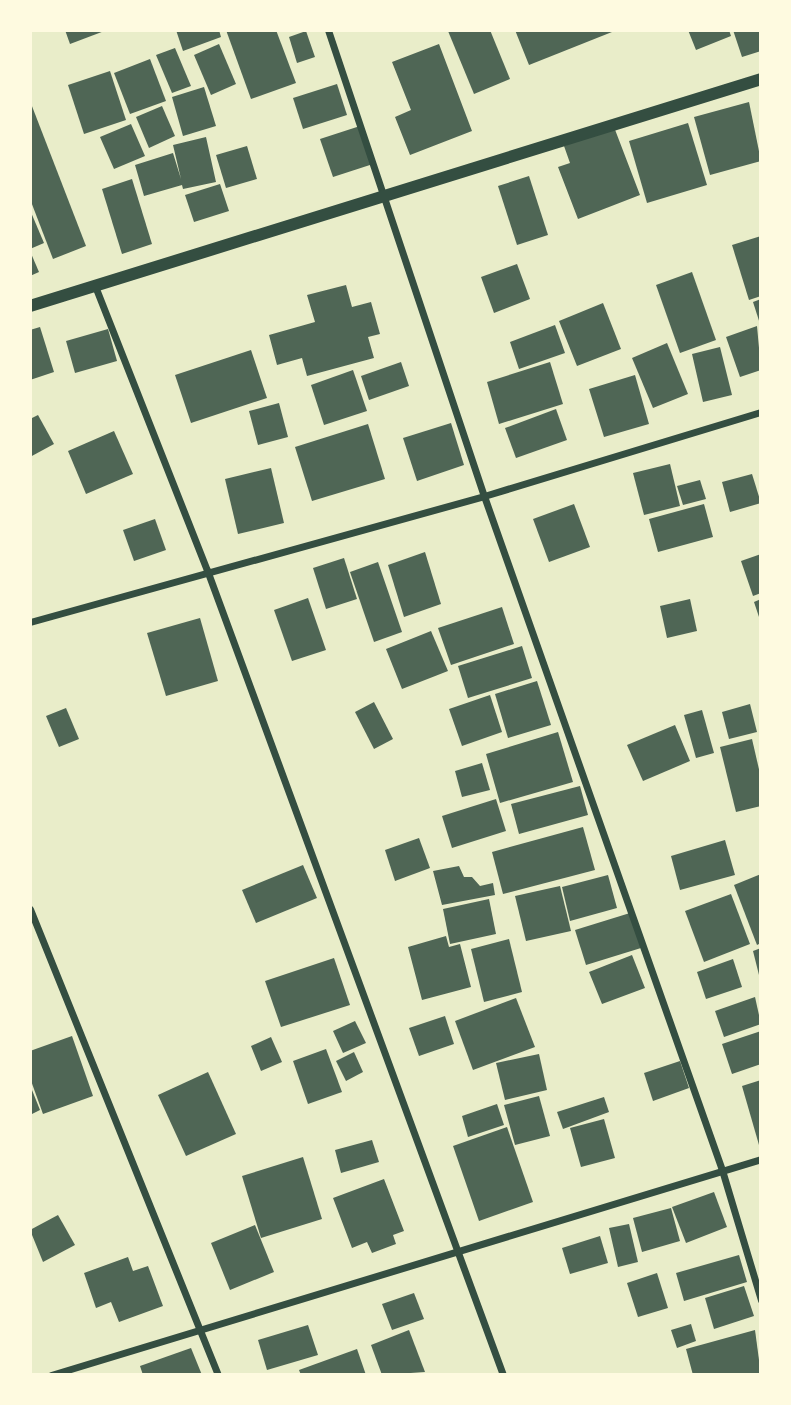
<!DOCTYPE html>
<html>
<head>
<meta charset="utf-8">
<style>
  body { margin:0 }
  #map { position:relative; width:791px; height:1405px; overflow:hidden; background:#e9edc9; font-family:"PT Sans",sans-serif }
  div>[style] { position:absolute }
  .building>* { inset:0; background:#4f6655 }
  .minor>* { height:7px; margin:-3.5px; padding:0 3.5px; transform-origin:3.5px; border-radius:3.5px; background:#344e41 }
  .tertiary>* { height:12px; margin:-6px; padding:0 6px; transform-origin:6px; border-radius:6px; background:#344e41 }
  span { translate:-50% -50%; white-space:nowrap; text-align:center; line-height:1.15; -webkit-text-stroke:7px #fefae0; paint-order:stroke }
  .frame { position:absolute; inset:0; border:32px solid #fefae0; pointer-events:none }
</style>
</head>
<body>
<div id="map">
  <div class="building">
    <div style="clip-path:polygon(65px 30px,107px 30px,70px 44px)"></div>
    <div style="clip-path:polygon(176px 30px,219px 30px,221px 37px,183px 51px)"></div>
    <div style="clip-path:polygon(226px 30px,276px 30px,296px 83px,251px 99px)"></div>
    <div style="clip-path:polygon(490px 30px,510px 79px,474px 94px,448px 31px)"></div>
    <div style="clip-path:polygon(515px 30px,617px 30px,529px 65px)"></div>
    <div style="clip-path:polygon(688px 30px,729px 30px,731px 36px,696px 50px)"></div>
    <div style="clip-path:polygon(733px 30px,761px 30px,761px 51px,742px 57px)"></div>
    <div style="clip-path:polygon(306px 31px,315px 57px,297px 63px,289px 37px)"></div>
    <div style="clip-path:polygon(219px 44px,236px 84px,211px 95px,194px 55px)"></div>
    <div style="clip-path:polygon(439px 44px,472px 131px,410px 155px,395px 117px,411px 110px,392px 62px)"></div>
    <div style="clip-path:polygon(175px 48px,191px 86px,172px 93px,156px 55px)"></div>
    <div style="clip-path:polygon(150px 59px,166px 101px,130px 114px,114px 73px)"></div>
    <div style="clip-path:polygon(110px 71px,126px 120px,84px 134px,68px 85px)"></div>
    <div style="clip-path:polygon(337px 84px,347px 115px,303px 129px,293px 98px)"></div>
    <div style="clip-path:polygon(204px 87px,216px 126px,183px 136px,172px 97px)"></div>
    <div style="clip-path:polygon(30px 101px,86px 246px,53px 259px,30px 199px)"></div>
    <div style="clip-path:polygon(749px 102px,761px 161px,710px 175px,694px 117px)"></div>
    <div style="clip-path:polygon(162px 106px,175px 136px,149px 148px,136px 117px)"></div>
    <div style="clip-path:polygon(688px 123px,707px 185px,647px 203px,629px 141px)"></div>
    <div style="clip-path:polygon(131px 124px,145px 156px,114px 169px,100px 137px)"></div>
    <div style="clip-path:polygon(360px 126px,373px 164px,333px 177px,320px 139px)"></div>
    <div style="clip-path:polygon(614px 127px,640px 195px,578px 219px,558px 167px,570px 163px,564px 146px)"></div>
    <div style="clip-path:polygon(206px 137px,216px 182px,183px 189px,182px 185px,144px 196px,135px 165px,173px 153px,181px 179px,173px 145px)"></div>
    <div style="clip-path:polygon(247px 146px,257px 179px,226px 188px,216px 155px)"></div>
    <div style="clip-path:polygon(529px 176px,548px 235px,517px 245px,498px 186px)"></div>
    <div style="clip-path:polygon(132px 179px,152px 244px,122px 254px,102px 189px)"></div>
    <div style="clip-path:polygon(220px 184px,229px 211px,194px 222px,185px 195px)"></div>
    <div style="clip-path:polygon(30px 210px,44px 243px,30px 249px)"></div>
    <div style="clip-path:polygon(761px 236px,761px 296px,749px 300px,732px 245px)"></div>
    <div style="clip-path:polygon(30px 251px,39px 272px,30px 276px)"></div>
    <div style="clip-path:polygon(517px 264px,530px 299px,494px 313px,481px 277px)"></div>
    <div style="clip-path:polygon(692px 272px,716px 340px,680px 353px,656px 285px)"></div>
    <div style="clip-path:polygon(346px 285px,352px 307px,371px 302px,380px 334px,368px 337px,374px 358px,307px 376px,302px 358px,277px 365px,269px 335px,315px 322px,307px 295px)"></div>
    <div style="clip-path:polygon(761px 299px,761px 327px,753px 302px)"></div>
    <div style="clip-path:polygon(603px 303px,621px 349px,577px 366px,559px 321px)"></div>
    <div style="clip-path:polygon(555px 325px,565px 353px,519px 369px,510px 342px)"></div>
    <div style="clip-path:polygon(757px 326px,761px 370px,740px 377px,726px 337px)"></div>
    <div style="clip-path:polygon(40px 327px,54px 372px,30px 380px,30px 330px)"></div>
    <div style="clip-path:polygon(108px 329px,117px 361px,75px 373px,66px 341px)"></div>
    <div style="clip-path:polygon(667px 343px,688px 394px,653px 408px,632px 358px)"></div>
    <div style="clip-path:polygon(720px 347px,732px 395px,703px 402px,692px 354px)"></div>
    <div style="clip-path:polygon(251px 350px,267px 398px,191px 423px,175px 375px)"></div>
    <div style="clip-path:polygon(401px 362px,409px 386px,369px 400px,361px 376px)"></div>
    <div style="clip-path:polygon(550px 362px,563px 404px,499px 424px,487px 382px)"></div>
    <div style="clip-path:polygon(353px 370px,367px 411px,324px 425px,311px 385px)"></div>
    <div style="clip-path:polygon(635px 375px,649px 424px,604px 437px,589px 389px)"></div>
    <div style="clip-path:polygon(279px 403px,288px 437px,258px 445px,249px 411px)"></div>
    <div style="clip-path:polygon(556px 409px,567px 440px,516px 458px,505px 428px)"></div>
    <div style="clip-path:polygon(38px 415px,54px 444px,30px 457px,30px 419px)"></div>
    <div style="clip-path:polygon(451px 423px,464px 465px,417px 481px,403px 438px)"></div>
    <div style="clip-path:polygon(368px 424px,385px 479px,312px 501px,295px 447px)"></div>
    <div style="clip-path:polygon(114px 431px,133px 474px,86px 494px,68px 451px)"></div>
    <div style="clip-path:polygon(670px 464px,680px 506px,644px 515px,633px 473px)"></div>
    <div style="clip-path:polygon(271px 468px,284px 523px,238px 534px,225px 479px)"></div>
    <div style="clip-path:polygon(752px 474px,761px 503px,730px 512px,722px 482px)"></div>
    <div style="clip-path:polygon(700px 480px,706px 499px,683px 505px,677px 486px)"></div>
    <div style="clip-path:polygon(574px 504px,590px 547px,549px 562px,533px 519px)"></div>
    <div style="clip-path:polygon(704px 504px,713px 537px,658px 552px,649px 519px)"></div>
    <div style="clip-path:polygon(155px 519px,166px 550px,134px 561px,123px 530px)"></div>
    <div style="clip-path:polygon(425px 552px,441px 604px,404px 617px,388px 565px)"></div>
    <div style="clip-path:polygon(761px 554px,761px 593px,753px 596px,741px 561px)"></div>
    <div style="clip-path:polygon(344px 558px,357px 599px,326px 609px,313px 568px)"></div>
    <div style="clip-path:polygon(378px 562px,402px 632px,374px 642px,350px 572px)"></div>
    <div style="clip-path:polygon(308px 598px,326px 650px,292px 661px,274px 610px)"></div>
    <div style="clip-path:polygon(690px 599px,697px 631px,667px 638px,660px 606px)"></div>
    <div style="clip-path:polygon(761px 599px,761px 623px,754px 602px)"></div>
    <div style="clip-path:polygon(502px 607px,514px 644px,451px 665px,438px 628px)"></div>
    <div style="clip-path:polygon(200px 618px,218px 681px,166px 696px,147px 633px)"></div>
    <div style="clip-path:polygon(431px 631px,448px 671px,402px 689px,386px 649px)"></div>
    <div style="clip-path:polygon(522px 646px,532px 678px,468px 698px,458px 666px)"></div>
    <div style="clip-path:polygon(537px 681px,551px 725px,508px 738px,495px 694px)"></div>
    <div style="clip-path:polygon(490px 695px,502px 732px,462px 746px,449px 709px)"></div>
    <div style="clip-path:polygon(374px 702px,393px 739px,374px 749px,355px 712px)"></div>
    <div style="clip-path:polygon(750px 704px,757px 732px,729px 739px,722px 712px)"></div>
    <div style="clip-path:polygon(66px 708px,79px 739px,59px 747px,46px 716px)"></div>
    <div style="clip-path:polygon(702px 710px,714px 753px,696px 758px,684px 715px)"></div>
    <div style="clip-path:polygon(675px 725px,690px 761px,643px 781px,627px 745px)"></div>
    <div style="clip-path:polygon(558px 732px,573px 782px,500px 803px,486px 754px)"></div>
    <div style="clip-path:polygon(752px 739px,761px 778px,761px 806px,736px 812px,720px 747px)"></div>
    <div style="clip-path:polygon(482px 763px,490px 790px,462px 797px,455px 771px)"></div>
    <div style="clip-path:polygon(580px 786px,588px 815px,519px 834px,511px 804px)"></div>
    <div style="clip-path:polygon(496px 799px,506px 831px,452px 848px,442px 816px)"></div>
    <div style="clip-path:polygon(583px 827px,595px 870px,503px 894px,492px 852px)"></div>
    <div style="clip-path:polygon(419px 838px,430px 868px,395px 881px,385px 850px)"></div>
    <div style="clip-path:polygon(725px 840px,735px 875px,680px 890px,671px 856px)"></div>
    <div style="clip-path:polygon(303px 865px,317px 898px,256px 923px,242px 890px)"></div>
    <div style="clip-path:polygon(459px 866px,464px 877px,472px 877px,480px 886px,493px 883px,495px 895px,442px 905px,433px 871px)"></div>
    <div style="clip-path:polygon(761px 874px,761px 943px,757px 945px,734px 885px)"></div>
    <div style="clip-path:polygon(608px 875px,617px 908px,570px 921px,562px 887px)"></div>
    <div style="clip-path:polygon(560px 886px,571px 931px,526px 941px,515px 896px)"></div>
    <div style="clip-path:polygon(731px 894px,750px 944px,704px 962px,685px 911px)"></div>
    <div style="clip-path:polygon(489px 899px,496px 934px,450px 944px,443px 909px)"></div>
    <div style="clip-path:polygon(630px 913px,641px 948px,586px 965px,575px 930px)"></div>
    <div style="clip-path:polygon(446px 936px,449px 947px,460px 944px,471px 987px,422px 1000px,408px 947px)"></div>
    <div style="clip-path:polygon(509px 939px,522px 992px,484px 1002px,471px 949px)"></div>
    <div style="clip-path:polygon(761px 948px,761px 979px,760px 979px,753px 951px)"></div>
    <div style="clip-path:polygon(632px 955px,645px 988px,602px 1004px,589px 972px)"></div>
    <div style="clip-path:polygon(334px 958px,350px 1005px,281px 1027px,265px 981px)"></div>
    <div style="clip-path:polygon(733px 959px,742px 987px,706px 999px,697px 972px)"></div>
    <div style="clip-path:polygon(755px 997px,761px 1024px,724px 1037px,715px 1011px)"></div>
    <div style="clip-path:polygon(516px 998px,535px 1047px,473px 1070px,455px 1021px)"></div>
    <div style="clip-path:polygon(445px 1016px,454px 1044px,419px 1056px,409px 1028px)"></div>
    <div style="clip-path:polygon(355px 1021px,366px 1043px,343px 1053px,333px 1031px)"></div>
    <div style="clip-path:polygon(761px 1031px,761px 1064px,732px 1074px,722px 1044px)"></div>
    <div style="clip-path:polygon(72px 1036px,93px 1096px,43px 1114px,30px 1078px,30px 1051px)"></div>
    <div style="clip-path:polygon(271px 1037px,282px 1062px,261px 1071px,251px 1046px)"></div>
    <div style="clip-path:polygon(326px 1049px,342px 1092px,308px 1104px,293px 1061px)"></div>
    <div style="clip-path:polygon(354px 1052px,363px 1072px,346px 1081px,336px 1061px)"></div>
    <div style="clip-path:polygon(539px 1054px,547px 1090px,505px 1100px,496px 1063px)"></div>
    <div style="clip-path:polygon(680px 1061px,689px 1088px,653px 1101px,644px 1073px)"></div>
    <div style="clip-path:polygon(208px 1072px,236px 1134px,186px 1156px,158px 1095px)"></div>
    <div style="clip-path:polygon(761px 1080px,761px 1145px,759px 1145px,742px 1086px)"></div>
    <div style="clip-path:polygon(30px 1085px,40px 1110px,30px 1115px)"></div>
    <div style="clip-path:polygon(539px 1096px,550px 1136px,515px 1145px,504px 1105px)"></div>
    <div style="clip-path:polygon(604px 1097px,609px 1112px,563px 1129px,557px 1112px)"></div>
    <div style="clip-path:polygon(497px 1104px,504px 1125px,468px 1137px,462px 1116px)"></div>
    <div style="clip-path:polygon(604px 1119px,615px 1158px,581px 1167px,570px 1128px)"></div>
    <div style="clip-path:polygon(507px 1127px,533px 1202px,479px 1221px,453px 1146px)"></div>
    <div style="clip-path:polygon(372px 1140px,379px 1162px,341px 1173px,335px 1150px)"></div>
    <div style="clip-path:polygon(303px 1157px,322px 1219px,261px 1238px,242px 1176px)"></div>
    <div style="clip-path:polygon(384px 1179px,404px 1231px,393px 1235px,396px 1244px,372px 1253px,367px 1242px,352px 1248px,333px 1198px)"></div>
    <div style="clip-path:polygon(714px 1192px,727px 1227px,686px 1243px,672px 1207px)"></div>
    <div style="clip-path:polygon(671px 1208px,680px 1241px,642px 1252px,633px 1218px)"></div>
    <div style="clip-path:polygon(58px 1215px,75px 1245px,43px 1262px,30px 1230px)"></div>
    <div style="clip-path:polygon(629px 1224px,638px 1262px,618px 1267px,609px 1228px)"></div>
    <div style="clip-path:polygon(255px 1225px,274px 1272px,230px 1290px,211px 1243px)"></div>
    <div style="clip-path:polygon(600px 1236px,608px 1263px,570px 1274px,562px 1248px)"></div>
    <div style="clip-path:polygon(739px 1255px,747px 1282px,684px 1301px,676px 1273px)"></div>
    <div style="clip-path:polygon(128px 1257px,133px 1271px,148px 1266px,163px 1306px,119px 1322px,111px 1302px,96px 1308px,84px 1273px)"></div>
    <div style="clip-path:polygon(657px 1273px,668px 1308px,638px 1317px,627px 1283px)"></div>
    <div style="clip-path:polygon(744px 1286px,754px 1316px,714px 1329px,705px 1298px)"></div>
    <div style="clip-path:polygon(414px 1293px,424px 1319px,392px 1330px,382px 1304px)"></div>
    <div style="clip-path:polygon(691px 1324px,696px 1341px,677px 1348px,671px 1330px)"></div>
    <div style="clip-path:polygon(308px 1325px,318px 1355px,267px 1370px,258px 1340px)"></div>
    <div style="clip-path:polygon(409px 1330px,425px 1372px,382px 1375px,371px 1345px)"></div>
    <div style="clip-path:polygon(755px 1330px,761px 1375px,693px 1375px,686px 1349px)"></div>
    <div style="clip-path:polygon(191px 1348px,202px 1375px,143px 1375px,140px 1366px)"></div>
    <div style="clip-path:polygon(357px 1349px,366px 1375px,301px 1375px,299px 1370px)"></div>
  </div>
  <div class="minor">
    <div style="left:328px;top:30px;width:491px;rotate:71.5deg"></div>
    <div style="left:484px;top:496px;width:715px;rotate:70.55deg"></div>
    <div style="left:722px;top:1170px;width:136px;rotate:73.3deg"></div>
    <div style="left:95px;top:286px;width:305px;rotate:68.5deg"></div>
    <div style="left:207px;top:570px;width:858px;rotate:69.81deg"></div>
    <div style="left:30px;top:622px;width:471px;rotate:-15.5deg"></div>
    <div style="left:484px;top:496px;width:289px;rotate:-16.9deg"></div>
    <div style="left:30px;top:909px;width:502px;rotate:68.03deg"></div>
    <div style="left:51px;top:1375px;width:742px;rotate:-16.92deg"></div>
  </div>
  <div class="tertiary">
    <div style="left:30px;top:306px;width:765px;rotate:-17.25deg"></div>
  </div>
  <div class="frame"></div>
</div>
</body>
</html>
